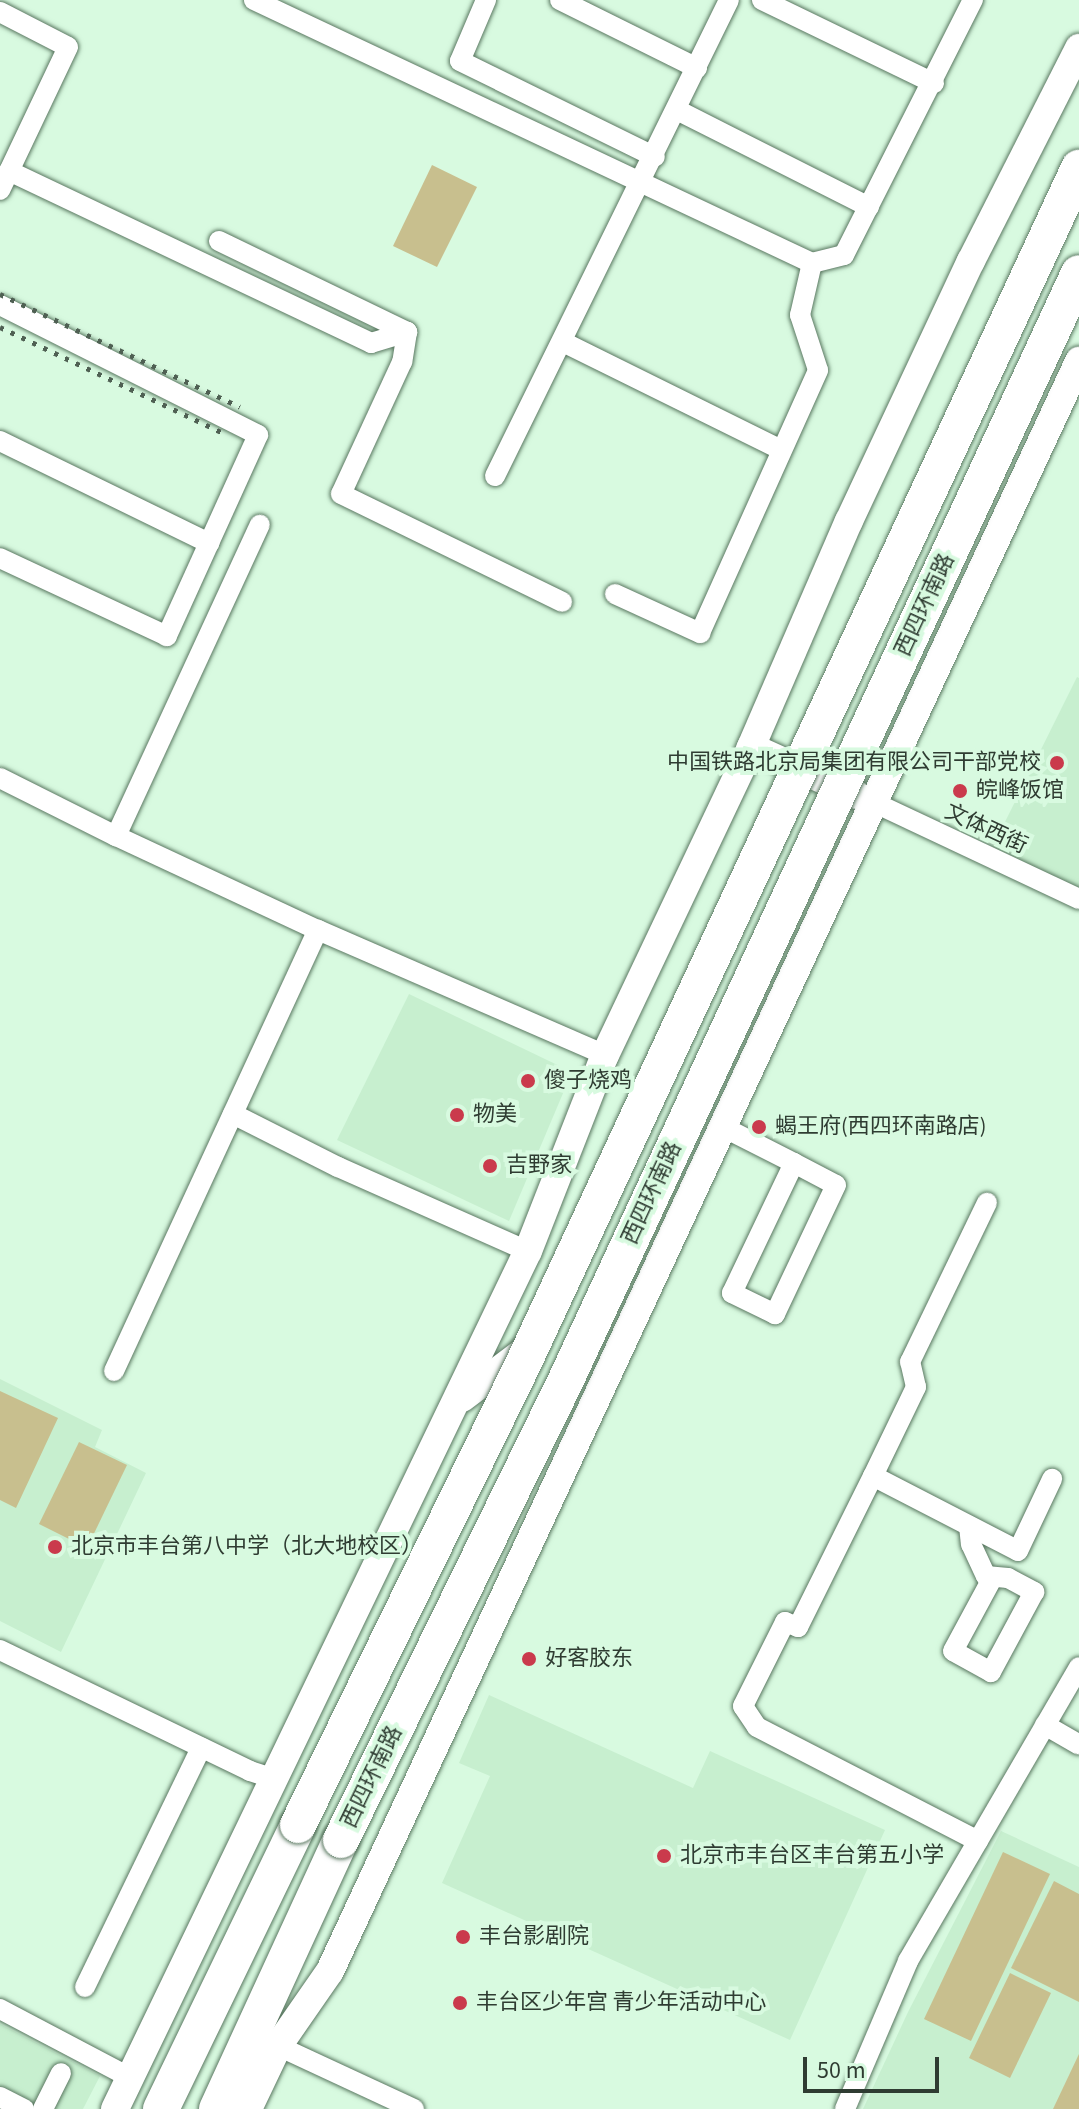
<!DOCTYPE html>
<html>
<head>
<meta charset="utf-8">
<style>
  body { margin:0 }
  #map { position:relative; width:1079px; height:2109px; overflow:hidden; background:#d8fae0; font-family:"Source Sans 3","Noto Sans SC",sans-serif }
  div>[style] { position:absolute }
  .built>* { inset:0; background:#c7efcf }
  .green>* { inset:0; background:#c8bf8e }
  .roads { filter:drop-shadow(0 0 2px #597760) drop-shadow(0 0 2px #597760) }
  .street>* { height:20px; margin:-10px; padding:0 10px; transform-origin:10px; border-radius:10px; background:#fff }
  .secondary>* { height:28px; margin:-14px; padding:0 14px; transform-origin:14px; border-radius:14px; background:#fff }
  .highway>* { height:36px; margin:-18px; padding:0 18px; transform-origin:18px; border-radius:18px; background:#fff }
  .rail>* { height:5px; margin-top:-2.5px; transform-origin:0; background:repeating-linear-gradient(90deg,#4f6053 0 4px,transparent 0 12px) }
  .bridges { filter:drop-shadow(0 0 2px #597760) drop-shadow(0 0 2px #597760) }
  .highway-bridge>* { height:36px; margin:-18px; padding:0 18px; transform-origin:18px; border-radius:18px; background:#fff }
  .dots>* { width:22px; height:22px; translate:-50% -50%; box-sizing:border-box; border:4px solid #d8fae0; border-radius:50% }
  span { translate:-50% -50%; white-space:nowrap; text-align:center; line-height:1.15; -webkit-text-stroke:8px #d8fae0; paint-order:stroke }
  .street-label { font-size:22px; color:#2f3c32 }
  .poi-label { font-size:22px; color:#2f3c32 }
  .right { translate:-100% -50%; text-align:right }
  .left { translate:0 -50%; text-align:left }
  .scale { position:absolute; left:803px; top:2057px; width:136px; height:36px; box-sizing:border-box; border:4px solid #2f3c32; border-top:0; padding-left:10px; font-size:24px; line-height:28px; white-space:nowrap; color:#2f3c32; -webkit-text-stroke:6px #d8fae0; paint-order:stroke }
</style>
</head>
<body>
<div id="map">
  <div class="built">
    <div style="clip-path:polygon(1077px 677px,1079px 678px,1079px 888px,992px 848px)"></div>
    <div style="clip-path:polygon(409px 994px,572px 1072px,509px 1221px,337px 1140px)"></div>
    <div style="clip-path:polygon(0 1379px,102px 1430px,95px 1447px,146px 1473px,61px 1652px,0 1621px)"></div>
    <div style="clip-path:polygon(489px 1695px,693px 1788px,710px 1751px,885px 1830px,790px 2040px,442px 1883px,490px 1776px,459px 1763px)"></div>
    <div style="clip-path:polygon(1001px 1831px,1079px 1867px,1079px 2109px,863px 2109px,908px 2012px)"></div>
    <div style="clip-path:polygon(0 2024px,100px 2076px,83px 2109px,0 2109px)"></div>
  </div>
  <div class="green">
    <div style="clip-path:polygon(432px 165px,477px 187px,437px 267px,393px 246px)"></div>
    <div style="clip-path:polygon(0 1391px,58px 1418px,16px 1508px,0 1500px)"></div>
    <div style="clip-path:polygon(79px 1442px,127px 1465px,87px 1548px,39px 1524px)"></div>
    <div style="clip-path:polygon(1003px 1852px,1050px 1874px,971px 2041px,924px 2019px)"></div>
    <div style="clip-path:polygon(1054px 1881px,1079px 1894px,1079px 2002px,1011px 1968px)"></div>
    <div style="clip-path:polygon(1010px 1973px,1051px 1993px,1010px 2078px,969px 2058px)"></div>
    <div style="clip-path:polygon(1079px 2054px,1079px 2109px,1053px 2109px)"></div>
  </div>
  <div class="roads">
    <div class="street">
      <div style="left:254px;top:0;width:617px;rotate:25.24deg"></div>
      <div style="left:812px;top:263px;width:33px;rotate:-14deg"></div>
      <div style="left:844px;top:255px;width:286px;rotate:-63.2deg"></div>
      <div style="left:486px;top:0;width:66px;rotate:113.1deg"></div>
      <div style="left:460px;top:61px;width:217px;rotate:26.2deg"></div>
      <div style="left:560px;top:0;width:153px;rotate:26.4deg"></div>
      <div style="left:762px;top:0;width:191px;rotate:25.8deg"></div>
      <div style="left:0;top:12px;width:76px;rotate:27.2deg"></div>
      <div style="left:68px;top:47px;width:158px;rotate:115.4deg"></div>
      <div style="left:677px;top:110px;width:215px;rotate:26.8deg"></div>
      <div style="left:9px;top:171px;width:401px;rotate:25.4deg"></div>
      <div style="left:371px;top:343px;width:38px;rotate:-17deg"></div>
      <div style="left:407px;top:332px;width:30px;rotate:99deg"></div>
      <div style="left:402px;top:362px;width:145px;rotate:114.8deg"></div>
      <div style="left:341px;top:494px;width:246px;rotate:26deg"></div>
      <div style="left:219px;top:241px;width:209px;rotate:25.8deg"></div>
      <div style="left:0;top:305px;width:289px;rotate:26.7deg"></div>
      <div style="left:258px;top:435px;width:221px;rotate:114.4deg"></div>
      <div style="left:167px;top:636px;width:184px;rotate:-155deg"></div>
      <div style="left:563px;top:342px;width:244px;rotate:26.3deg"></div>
      <div style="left:0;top:441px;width:233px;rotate:26deg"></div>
      <div style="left:495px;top:476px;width:530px;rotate:-63.82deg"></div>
      <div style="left:615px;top:594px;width:94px;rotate:24.6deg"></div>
      <div style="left:700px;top:633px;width:288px;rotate:-65.8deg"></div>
      <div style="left:818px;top:370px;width:58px;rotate:-108.1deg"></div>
      <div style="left:800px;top:315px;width:53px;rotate:-77deg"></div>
      <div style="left:0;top:778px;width:130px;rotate:26.6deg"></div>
      <div style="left:116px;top:836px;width:343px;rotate:-65.2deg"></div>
      <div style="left:873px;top:802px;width:228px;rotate:25.2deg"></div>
      <div style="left:116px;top:836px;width:223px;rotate:25deg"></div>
      <div style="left:318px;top:930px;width:313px;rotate:23.5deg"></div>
      <div style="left:233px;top:1114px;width:118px;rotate:26.8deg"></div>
      <div style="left:338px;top:1167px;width:208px;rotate:23.9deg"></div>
      <div style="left:721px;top:1126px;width:82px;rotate:26.9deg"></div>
      <div style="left:794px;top:1163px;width:47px;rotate:27.6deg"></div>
      <div style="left:836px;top:1185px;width:143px;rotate:115.3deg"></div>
      <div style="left:775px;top:1314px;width:48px;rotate:-154deg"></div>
      <div style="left:732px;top:1293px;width:144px;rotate:-64.5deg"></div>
      <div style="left:114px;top:1371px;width:486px;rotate:-65.2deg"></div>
      <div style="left:873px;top:1476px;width:99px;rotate:-64.2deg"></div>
      <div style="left:916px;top:1387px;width:26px;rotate:-103deg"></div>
      <div style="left:910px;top:1362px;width:177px;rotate:-64.2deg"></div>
      <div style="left:969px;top:1526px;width:18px;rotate:84deg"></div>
      <div style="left:971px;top:1544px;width:35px;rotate:65deg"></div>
      <div style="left:986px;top:1576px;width:22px;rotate:5deg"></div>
      <div style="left:1008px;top:1578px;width:30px;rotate:28deg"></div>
      <div style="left:1034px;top:1592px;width:91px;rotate:118.3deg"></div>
      <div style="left:991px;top:1672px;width:43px;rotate:-151.1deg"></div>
      <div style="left:953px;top:1651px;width:84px;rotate:-61.6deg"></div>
      <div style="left:0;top:1650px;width:278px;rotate:25.8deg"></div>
      <div style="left:250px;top:1771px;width:26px;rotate:18deg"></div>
      <div style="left:1045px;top:1725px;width:39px;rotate:30deg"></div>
      <div style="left:978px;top:1841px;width:249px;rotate:-152.7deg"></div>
      <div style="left:757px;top:1727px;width:25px;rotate:-124deg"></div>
      <div style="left:743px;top:1706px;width:94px;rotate:-63.4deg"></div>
      <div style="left:785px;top:1622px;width:14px;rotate:21deg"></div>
      <div style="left:798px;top:1627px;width:169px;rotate:-63.6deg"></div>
      <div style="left:873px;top:1476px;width:163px;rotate:27.3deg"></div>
      <div style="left:1018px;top:1551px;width:80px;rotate:-64.7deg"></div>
      <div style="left:85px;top:1987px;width:266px;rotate:-64.1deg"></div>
      <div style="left:0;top:2009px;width:148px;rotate:27.8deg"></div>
      <div style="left:278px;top:2046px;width:150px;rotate:24.9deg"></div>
      <div style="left:0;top:2097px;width:27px;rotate:27deg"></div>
      <div style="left:43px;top:2109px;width:40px;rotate:-63.4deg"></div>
      <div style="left:845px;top:2109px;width:161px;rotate:-66.9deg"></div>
      <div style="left:908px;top:1961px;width:340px;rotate:-59.8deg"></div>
    </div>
    <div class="secondary">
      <div style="left:751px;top:747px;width:116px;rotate:24.4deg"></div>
      <div style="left:462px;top:1398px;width:86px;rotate:-37deg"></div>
      <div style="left:115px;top:2109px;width:952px;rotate:-64.3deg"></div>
      <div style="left:528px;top:1251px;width:211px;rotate:-68.6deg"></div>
      <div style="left:605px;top:1055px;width:341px;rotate:-64.6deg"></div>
      <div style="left:751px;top:747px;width:246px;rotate:-66.6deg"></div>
      <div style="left:849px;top:521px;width:287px;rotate:-64.9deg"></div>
      <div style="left:971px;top:261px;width:239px;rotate:-63.1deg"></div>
      <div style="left:248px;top:2109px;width:70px;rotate:-64.5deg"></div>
      <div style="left:278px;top:2046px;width:91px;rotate:-55.3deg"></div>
      <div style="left:330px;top:1971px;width:1776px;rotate:-65.05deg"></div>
    </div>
    <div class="highway">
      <div style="left:161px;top:2109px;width:315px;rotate:-64.2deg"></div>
      <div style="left:217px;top:2109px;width:296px;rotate:-65.3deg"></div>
    </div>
  </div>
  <div class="rail">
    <div style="left:0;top:294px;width:265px;rotate:25.2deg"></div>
    <div style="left:0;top:327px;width:249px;rotate:25.4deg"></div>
  </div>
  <div class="bridges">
    <div class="highway-bridge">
      <div style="left:298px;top:1825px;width:515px;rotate:-63.98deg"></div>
      <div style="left:524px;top:1362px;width:1317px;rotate:-65.07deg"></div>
      <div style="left:341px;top:1840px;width:510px;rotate:-63.94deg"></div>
      <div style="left:565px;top:1382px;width:1222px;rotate:-65.13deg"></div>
    </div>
  </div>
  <div class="dots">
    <div style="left:1057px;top:763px;background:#ca3a4c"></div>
    <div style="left:960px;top:791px;background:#ca3a4c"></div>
    <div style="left:528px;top:1081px;background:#ca3a4c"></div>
    <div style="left:457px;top:1115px;background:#ca3a4c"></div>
    <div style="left:759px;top:1127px;background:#ca3a4c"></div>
    <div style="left:490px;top:1166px;background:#ca3a4c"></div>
    <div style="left:55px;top:1547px;background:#ca3a4c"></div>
    <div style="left:529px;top:1659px;background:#ca3a4c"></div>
    <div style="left:664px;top:1856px;background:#ca3a4c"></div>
    <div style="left:463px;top:1937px;background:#ca3a4c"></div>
    <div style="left:460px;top:2003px;background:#ca3a4c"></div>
  </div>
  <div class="street-label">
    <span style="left:925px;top:605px;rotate:-65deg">西四环南路</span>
    <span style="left:986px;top:829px;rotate:25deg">文体西街</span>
    <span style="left:652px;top:1193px;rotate:-65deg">西四环南路</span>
    <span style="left:372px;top:1777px;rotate:-64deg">西四环南路</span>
  </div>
  <div class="poi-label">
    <span class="right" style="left:1041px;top:763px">中国铁路北京局集团有限公司干部党校</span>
    <span class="left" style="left:976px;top:791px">皖峰饭馆</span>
    <span class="left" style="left:544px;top:1081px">傻子烧鸡</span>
    <span class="left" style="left:473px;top:1115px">物美</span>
    <span class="left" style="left:775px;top:1127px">蝎王府(西四环南路店)</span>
    <span class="left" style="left:506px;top:1166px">吉野家</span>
    <span class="left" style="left:71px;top:1547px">北京市丰台第八中学（北大地校区）</span>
    <span class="left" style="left:545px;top:1659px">好客胶东</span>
    <span class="left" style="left:680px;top:1856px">北京市丰台区丰台第五小学</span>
    <span class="left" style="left:479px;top:1937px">丰台影剧院</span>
    <span class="left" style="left:476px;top:2003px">丰台区少年宫 青少年活动中心</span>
  </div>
  <div class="scale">50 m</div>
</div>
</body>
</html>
